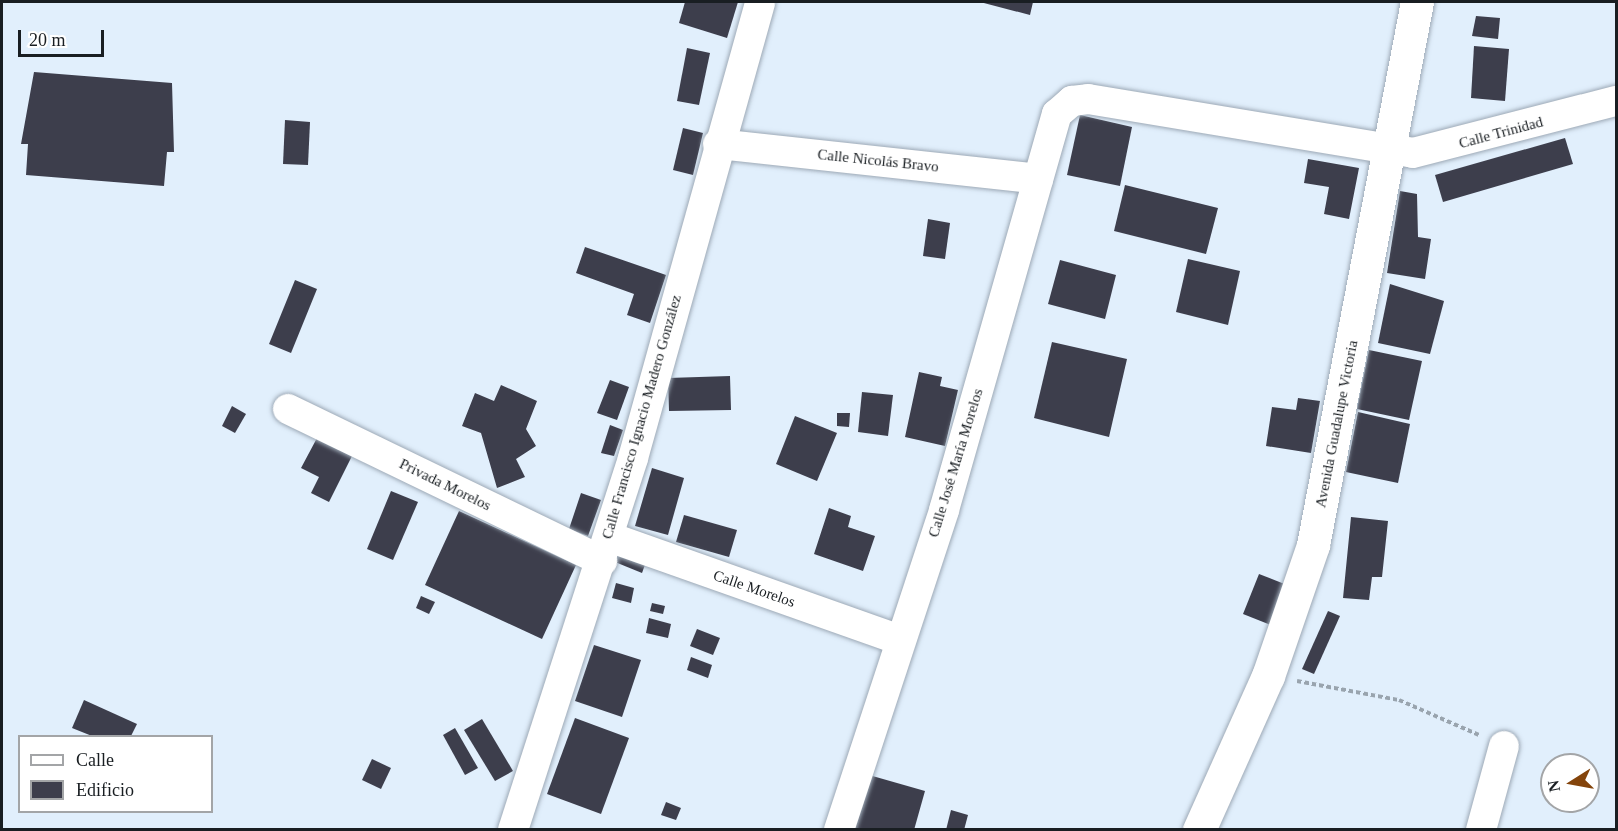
<!DOCTYPE html>
<html>
<head>
<meta charset="utf-8">
<style>
  body { margin:0 }
  #map { position:relative; width:1618px; height:831px; overflow:hidden; background:#e1effc; font-family:"Times New Roman",serif }
  div>[style] { position:absolute }
  .building>* { inset:0; background:#3d3e4c }
  .path>* { height:4px; margin-top:-2px; transform-origin:0; background:repeating-linear-gradient(90deg,#99a4ae 0 4.5px,transparent 0 7.5px) }
  .roads { filter:drop-shadow(0 0 2px #9da9b6) drop-shadow(0 0 2px #9da9b6) }
  .street>* { height:30px; margin:-15px; padding:0 15px; transform-origin:15px; border-radius:15px; background:#fff }
  .secondary>* { height:33px; margin:-16.5px; padding:0 16.5px; transform-origin:16.5px; border-radius:16.5px; background:#fff }
  span { translate:-50% -50%; white-space:nowrap; text-align:center; line-height:1.15; -webkit-text-stroke:6px #fff; paint-order:stroke }
  .street-label { font-size:15px; color:#191e22 }
  .frame { position:absolute; inset:0; border:3px solid #191e22; pointer-events:none }
  .legend { position:absolute; left:18px; top:735px; width:195px; height:78px; box-sizing:border-box; background:#fff; border:2px solid #a3a5a7; margin:0; padding:8px 10px; list-style:none; font-size:18px; color:#191e22 }
  .legend li { display:flex; align-items:center; gap:12px; height:30px }
  .legend b { width:30px; border:2px solid #a3a5a7 }
  .north { position:absolute; left:1540px; top:753px; width:60px; height:60px; box-sizing:border-box; background:#fff; border:2px solid #a3a5a7; border-radius:50%; rotate:259deg; font-size:16px; font-weight:700; line-height:24px; text-align:center; color:#191e22 }
  .north::after { content:''; display:block; margin:auto; width:21px; height:27px; background:#84440b; clip-path:polygon(50% 0,100% 100%,50% 72%,0 100%) }
  .scale { position:absolute; left:18px; top:30px; width:86px; height:27px; box-sizing:border-box; border:3px solid #191e22; border-top:0; padding-left:8px; font-size:18px; line-height:21px; white-space:nowrap; color:#191e22; -webkit-text-stroke:4px #fff; paint-order:stroke }
</style>
</head>
<body>
<div id="map">
  <div class="building">
    <div style="clip-path:polygon(685px 2px,738px 2px,727px 38px,679px 23px)"></div>
    <div style="clip-path:polygon(980px 2px,1033px 2px,1030px 15px)"></div>
    <div style="clip-path:polygon(1476px 16px,1500px 18px,1498px 39px,1472px 36px)"></div>
    <div style="clip-path:polygon(1474px 46px,1509px 49px,1505px 101px,1471px 98px)"></div>
    <div style="clip-path:polygon(687px 48px,710px 53px,699px 105px,677px 101px)"></div>
    <div style="clip-path:polygon(34px 72px,172px 83px,174px 152px,167px 152px,164px 186px,26px 175px,28px 144px,21px 144px)"></div>
    <div style="clip-path:polygon(1080px 115px,1132px 127px,1120px 186px,1067px 175px)"></div>
    <div style="clip-path:polygon(285px 120px,310px 122px,308px 165px,283px 164px)"></div>
    <div style="clip-path:polygon(683px 128px,703px 133px,693px 175px,673px 170px)"></div>
    <div style="clip-path:polygon(1565px 138px,1573px 164px,1443px 202px,1435px 175px)"></div>
    <div style="clip-path:polygon(1308px 159px,1359px 168px,1349px 219px,1324px 214px,1329px 187px,1304px 183px)"></div>
    <div style="clip-path:polygon(1125px 185px,1218px 208px,1206px 254px,1114px 231px)"></div>
    <div style="clip-path:polygon(1400px 191px,1417px 194px,1418px 237px,1431px 239px,1425px 279px,1387px 273px)"></div>
    <div style="clip-path:polygon(928px 219px,950px 223px,945px 259px,923px 256px)"></div>
    <div style="clip-path:polygon(585px 247px,666px 275px,650px 323px,627px 315px,634px 294px,576px 273px)"></div>
    <div style="clip-path:polygon(1188px 259px,1240px 271px,1228px 325px,1176px 312px)"></div>
    <div style="clip-path:polygon(1060px 260px,1116px 275px,1105px 319px,1048px 304px)"></div>
    <div style="clip-path:polygon(295px 280px,317px 289px,291px 353px,269px 344px)"></div>
    <div style="clip-path:polygon(1390px 284px,1444px 301px,1430px 354px,1378px 343px)"></div>
    <div style="clip-path:polygon(1052px 342px,1127px 359px,1109px 437px,1034px 418px)"></div>
    <div style="clip-path:polygon(1369px 350px,1422px 361px,1409px 420px,1357px 409px)"></div>
    <div style="clip-path:polygon(919px 372px,942px 377px,940px 386px,958px 390px,945px 446px,905px 437px)"></div>
    <div style="clip-path:polygon(730px 376px,731px 410px,669px 411px,668px 378px)"></div>
    <div style="clip-path:polygon(610px 380px,629px 387px,617px 420px,597px 413px)"></div>
    <div style="clip-path:polygon(501px 385px,537px 401px,526px 429px,536px 446px,516px 459px,525px 477px,497px 488px,481px 433px,462px 426px,475px 393px,494px 401px)"></div>
    <div style="clip-path:polygon(862px 392px,893px 395px,888px 436px,858px 432px)"></div>
    <div style="clip-path:polygon(1298px 398px,1320px 401px,1311px 453px,1266px 446px,1272px 407px,1296px 410px)"></div>
    <div style="clip-path:polygon(232px 406px,246px 414px,235px 433px,222px 426px)"></div>
    <div style="clip-path:polygon(1358px 412px,1410px 424px,1398px 483px,1346px 472px)"></div>
    <div style="clip-path:polygon(837px 413px,850px 413px,849px 427px,837px 426px)"></div>
    <div style="clip-path:polygon(795px 416px,837px 433px,817px 481px,776px 464px)"></div>
    <div style="clip-path:polygon(610px 425px,623px 430px,614px 456px,601px 453px)"></div>
    <div style="clip-path:polygon(317px 438px,352px 456px,329px 502px,311px 493px,319px 477px,301px 468px)"></div>
    <div style="clip-path:polygon(652px 468px,684px 478px,668px 535px,635px 526px)"></div>
    <div style="clip-path:polygon(391px 491px,418px 502px,393px 560px,367px 549px)"></div>
    <div style="clip-path:polygon(581px 493px,601px 500px,588px 536px,569px 529px)"></div>
    <div style="clip-path:polygon(829px 508px,851px 516px,848px 527px,875px 536px,863px 571px,814px 554px)"></div>
    <div style="clip-path:polygon(459px 511px,576px 565px,542px 639px,425px 585px)"></div>
    <div style="clip-path:polygon(684px 515px,737px 530px,729px 557px,676px 542px)"></div>
    <div style="clip-path:polygon(1351px 517px,1388px 521px,1382px 577px,1372px 577px,1369px 600px,1343px 598px)"></div>
    <div style="clip-path:polygon(619px 552px,646px 562px,642px 573px,615px 562px)"></div>
    <div style="clip-path:polygon(1259px 574px,1292px 587px,1276px 627px,1243px 614px)"></div>
    <div style="clip-path:polygon(616px 583px,634px 588px,631px 603px,612px 598px)"></div>
    <div style="clip-path:polygon(421px 596px,435px 602px,429px 614px,416px 608px)"></div>
    <div style="clip-path:polygon(652px 603px,665px 606px,663px 614px,650px 611px)"></div>
    <div style="clip-path:polygon(1328px 611px,1340px 616px,1314px 674px,1302px 669px)"></div>
    <div style="clip-path:polygon(649px 618px,671px 624px,668px 638px,646px 633px)"></div>
    <div style="clip-path:polygon(697px 629px,720px 638px,713px 655px,690px 646px)"></div>
    <div style="clip-path:polygon(594px 645px,641px 660px,622px 717px,575px 701px)"></div>
    <div style="clip-path:polygon(691px 657px,712px 665px,708px 678px,687px 670px)"></div>
    <div style="clip-path:polygon(84px 700px,137px 724px,131px 736px,92px 736px,72px 728px)"></div>
    <div style="clip-path:polygon(575px 718px,629px 738px,601px 814px,547px 794px)"></div>
    <div style="clip-path:polygon(482px 719px,513px 771px,495px 781px,464px 730px)"></div>
    <div style="clip-path:polygon(455px 728px,478px 768px,465px 775px,443px 735px)"></div>
    <div style="clip-path:polygon(372px 759px,391px 768px,381px 789px,362px 780px)"></div>
    <div style="clip-path:polygon(869px 775px,925px 791px,914px 830px,854px 830px)"></div>
    <div style="clip-path:polygon(666px 802px,681px 808px,676px 820px,661px 815px)"></div>
    <div style="clip-path:polygon(951px 810px,968px 815px,964px 830px,946px 830px)"></div>
  </div>
  <div class="path">
    <div style="left:1297px;top:681px;width:104px;rotate:10.6deg"></div>
    <div style="left:1399px;top:700px;width:87px;rotate:23.6deg"></div>
  </div>
  <div class="roads">
    <div class="street">
      <div style="left:718px;top:144px;width:322px;rotate:6.2deg"></div>
      <div style="left:288px;top:409px;width:349px;rotate:25.8deg"></div>
      <div style="left:609px;top:537px;width:309px;rotate:19.5deg"></div>
      <div style="left:513px;top:830px;width:391px;rotate:-72.1deg"></div>
      <div style="left:633px;top:458px;width:473px;rotate:-74.4deg"></div>
      <div style="left:839px;top:830px;width:337px;rotate:-71.8deg"></div>
      <div style="left:944px;top:510px;width:412px;rotate:-74.1deg"></div>
      <div style="left:1057px;top:114px;width:20px;rotate:-41deg"></div>
      <div style="left:1072px;top:101px;width:16px;rotate:-7deg"></div>
      <div style="left:1088px;top:99px;width:329px;rotate:9.4deg"></div>
      <div style="left:1413px;top:153px;width:210px;rotate:-14.4deg"></div>
      <div style="left:1481px;top:830px;width:87px;rotate:-74.7deg"></div>
    </div>
    <div class="secondary">
      <div style="left:1199px;top:830px;width:169px;rotate:-65.9deg"></div>
      <div style="left:1268px;top:676px;width:139px;rotate:-71deg"></div>
      <div style="left:1313px;top:545px;width:553px;rotate:-79.16deg"></div>
    </div>
  </div>
  <div class="street-label">
    <span style="left:1501px;top:133px;rotate:-15deg">Calle Trinidad</span>
    <span style="left:878px;top:161px;rotate:6deg">Calle Nicolás Bravo</span>
    <span style="left:642px;top:417px;rotate:-74deg">Calle Francisco Ignacio Madero González</span>
    <span style="left:1337px;top:424px;rotate:-79deg">Avenida Guadalupe Victoria</span>
    <span style="left:956px;top:463px;rotate:-73deg">Calle José María Morelos</span>
    <span style="left:445px;top:485px;rotate:26deg">Privada Morelos</span>
    <span style="left:754px;top:589px;rotate:19deg">Calle Morelos</span>
  </div>
  <div class="frame"></div>
  <ul class="legend">
  <li><b style="height:8px;background:#fff"></b>Calle</li>
  <li><b style="height:16px;background:#3d3e4c"></b>Edificio</li>
  </ul>
  <div class="north">N</div>
  <div class="scale">20 m</div>
</div>
</body>
</html>
